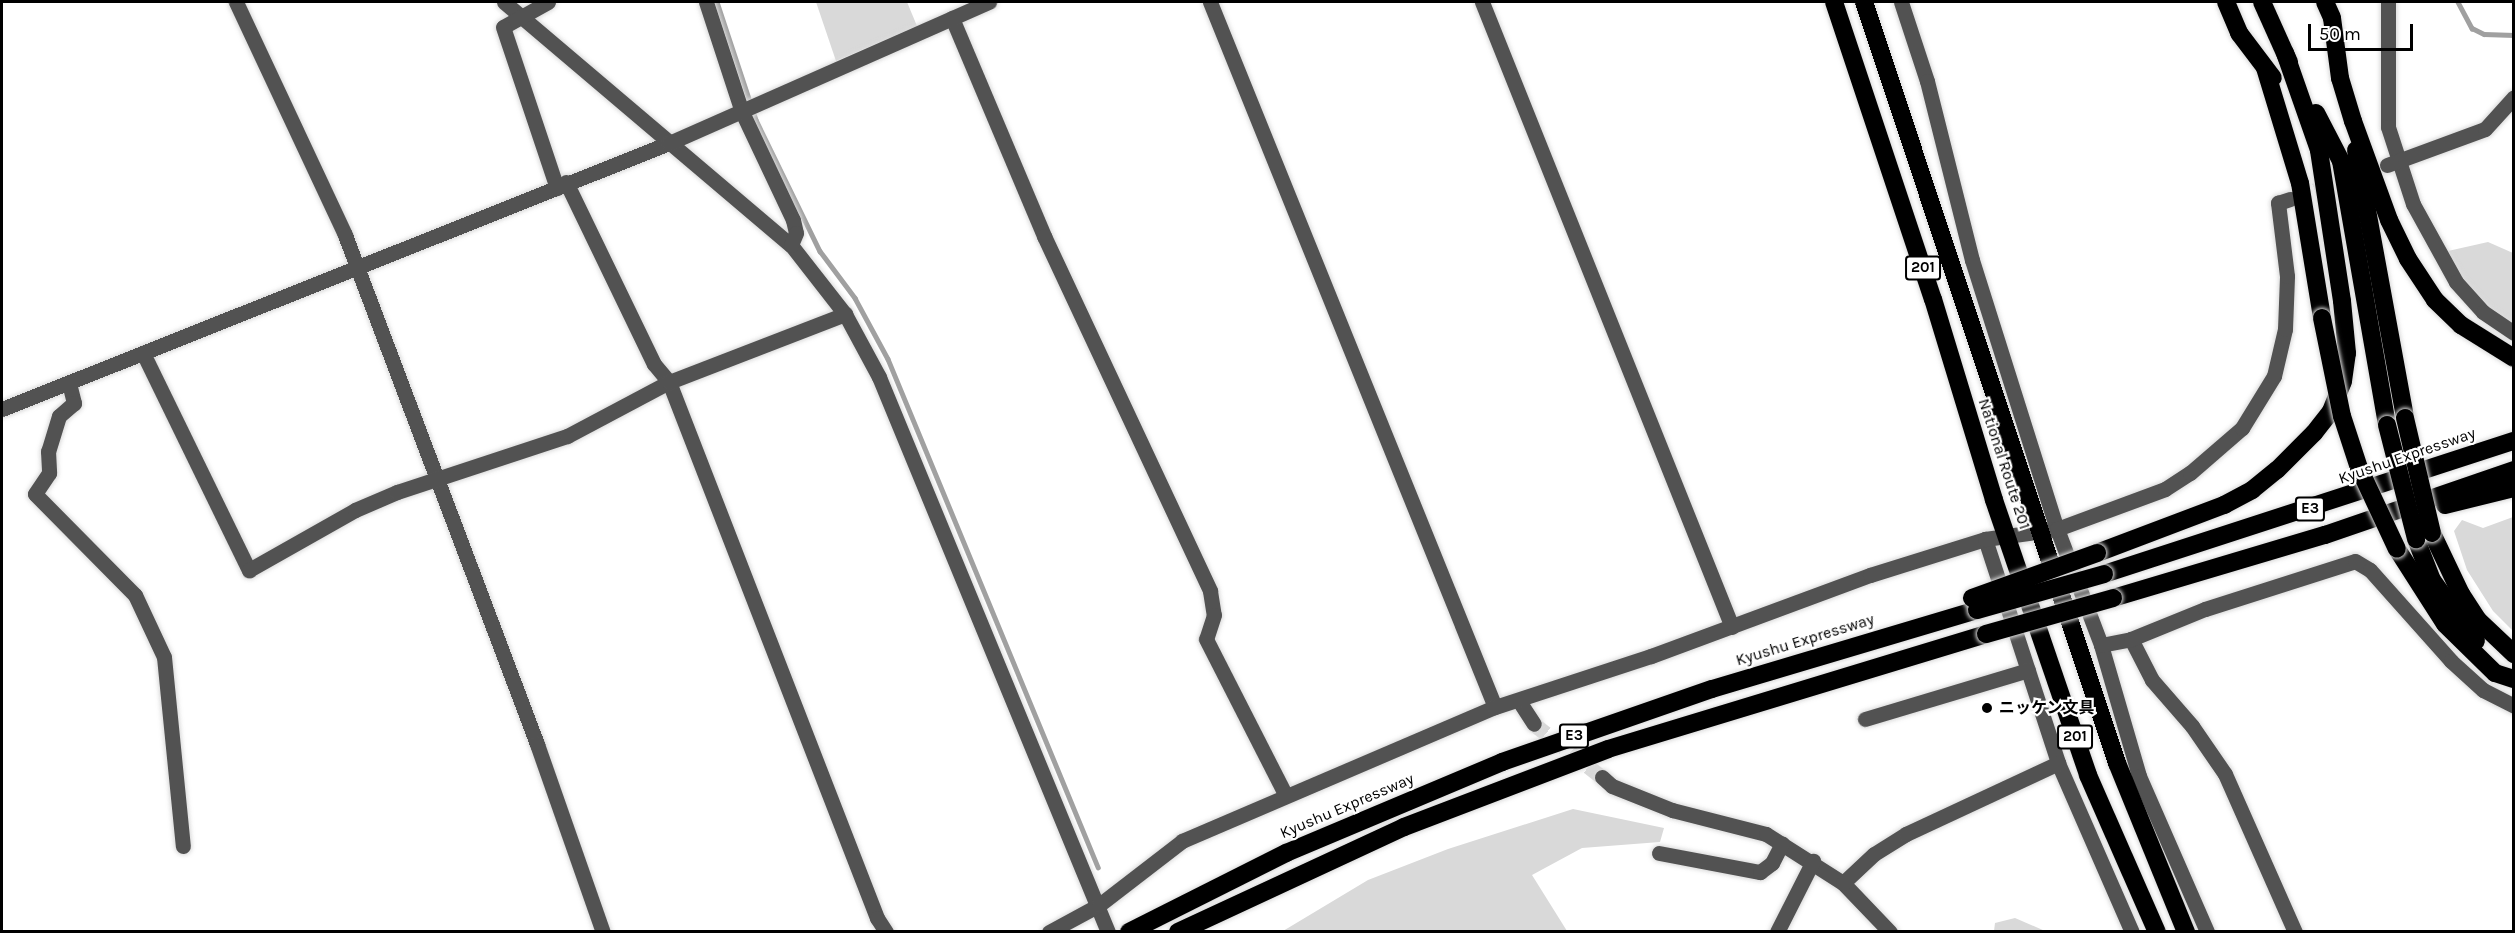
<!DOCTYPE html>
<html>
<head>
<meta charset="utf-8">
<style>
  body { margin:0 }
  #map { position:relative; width:2515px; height:933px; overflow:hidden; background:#fff; font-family:Karla,"Noto Sans JP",sans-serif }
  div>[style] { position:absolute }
  .green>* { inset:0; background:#d9d9d9 }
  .stream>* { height:4.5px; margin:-2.25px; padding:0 2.25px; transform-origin:2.25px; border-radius:2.25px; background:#a0a0a0 }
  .minor-tunnel>* { height:15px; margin-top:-7.5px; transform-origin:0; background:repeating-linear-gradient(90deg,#d9d9d9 0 15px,transparent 0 23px) }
  .roads { filter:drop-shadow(0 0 2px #dbdbdb) drop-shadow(0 0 2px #dbdbdb) }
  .minor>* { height:15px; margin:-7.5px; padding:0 7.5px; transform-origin:7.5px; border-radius:7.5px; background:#525252 }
  .highway>* { height:18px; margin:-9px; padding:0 9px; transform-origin:9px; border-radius:9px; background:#000 }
  .bridges { filter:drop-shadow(0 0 2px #dbdbdb) drop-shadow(0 0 2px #dbdbdb) }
  .highway-bridge>* { height:18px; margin:-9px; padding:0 9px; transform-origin:9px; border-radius:9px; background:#000 }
  .dots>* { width:16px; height:16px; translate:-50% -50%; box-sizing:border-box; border:3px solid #fff; border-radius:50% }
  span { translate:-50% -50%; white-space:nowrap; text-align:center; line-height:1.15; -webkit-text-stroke:4.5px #fff; paint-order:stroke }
  .shield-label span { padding:2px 4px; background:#fff; border:2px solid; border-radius:4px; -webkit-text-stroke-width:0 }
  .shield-label { font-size:15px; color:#000; font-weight:700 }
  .street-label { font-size:16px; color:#000 }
  .poi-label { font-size:16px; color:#000; font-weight:700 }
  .left { translate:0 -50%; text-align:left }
  .frame { position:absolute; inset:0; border:3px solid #000; pointer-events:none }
  .scale { position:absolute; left:2308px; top:24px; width:105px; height:27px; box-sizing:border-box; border:3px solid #000; border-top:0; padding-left:8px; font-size:18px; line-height:21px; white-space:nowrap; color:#000; -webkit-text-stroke:4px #fff; paint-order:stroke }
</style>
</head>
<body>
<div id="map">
  <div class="green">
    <div style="clip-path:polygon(816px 2px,907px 2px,917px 26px,836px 61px)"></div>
    <div style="clip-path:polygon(2488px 242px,2513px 253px,2513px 323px,2484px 304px,2461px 276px,2448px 251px)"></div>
    <div style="clip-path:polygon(2513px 517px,2513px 631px,2493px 611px,2467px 570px,2454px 531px,2462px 520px,2483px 528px)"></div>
    <div style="clip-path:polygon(1573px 809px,1664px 828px,1660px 842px,1582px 848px,1532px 875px,1567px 931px,1283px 931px,1368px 880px,1448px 849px)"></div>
    <div style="clip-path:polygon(2015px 918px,2045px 931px,1994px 931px,1995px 923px)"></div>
  </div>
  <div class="stream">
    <div style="left:717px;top:2px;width:124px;rotate:71.7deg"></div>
    <div style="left:756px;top:120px;width:146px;rotate:64deg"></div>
    <div style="left:820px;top:251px;width:59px;rotate:53.3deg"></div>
    <div style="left:855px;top:298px;width:69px;rotate:61.6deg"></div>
    <div style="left:888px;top:359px;width:550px;rotate:67.54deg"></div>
    <div style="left:2458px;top:2px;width:30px;rotate:62deg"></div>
    <div style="left:2472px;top:28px;width:13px;rotate:27deg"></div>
    <div style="left:2484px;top:34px;width:30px;rotate:2deg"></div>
  </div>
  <div class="minor-tunnel">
    <div style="left:2293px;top:198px;width:66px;rotate:-19.5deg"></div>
    <div style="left:1534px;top:724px;width:86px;rotate:37.9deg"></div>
  </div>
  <div class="roads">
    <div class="minor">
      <div style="left:236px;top:2px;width:257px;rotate:64.9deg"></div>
      <div style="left:345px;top:235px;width:544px;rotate:69.33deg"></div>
      <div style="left:537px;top:744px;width:199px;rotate:70.7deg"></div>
      <div style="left:504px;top:2px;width:376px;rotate:40.3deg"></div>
      <div style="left:791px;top:245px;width:88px;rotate:52deg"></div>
      <div style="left:845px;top:314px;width:72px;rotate:61.6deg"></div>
      <div style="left:879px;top:377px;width:600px;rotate:67.58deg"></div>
      <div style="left:548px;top:2px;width:51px;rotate:150.9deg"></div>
      <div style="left:503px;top:27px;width:170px;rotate:71.5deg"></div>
      <div style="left:706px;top:2px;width:116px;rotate:71.9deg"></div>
      <div style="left:742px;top:112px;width:119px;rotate:64.7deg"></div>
      <div style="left:793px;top:220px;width:13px;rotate:77deg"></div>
      <div style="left:796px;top:233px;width:13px;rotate:113deg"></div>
      <div style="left:1210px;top:2px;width:760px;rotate:67.99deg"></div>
      <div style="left:1482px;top:2px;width:673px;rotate:68.2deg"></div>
      <div style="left:1901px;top:2px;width:83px;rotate:71.8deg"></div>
      <div style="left:1927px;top:81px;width:185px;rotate:75.9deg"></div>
      <div style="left:1972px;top:260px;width:282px;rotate:72.5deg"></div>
      <div style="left:2057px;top:529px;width:124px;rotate:69.2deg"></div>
      <div style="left:2101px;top:645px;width:136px;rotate:73.8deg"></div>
      <div style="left:2139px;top:776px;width:170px;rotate:66.4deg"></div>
      <div style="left:2388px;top:2px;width:125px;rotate:90deg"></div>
      <div style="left:2388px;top:127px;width:81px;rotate:72deg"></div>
      <div style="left:2413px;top:204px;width:89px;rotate:61.1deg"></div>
      <div style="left:2456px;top:282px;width:40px;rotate:48deg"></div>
      <div style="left:2483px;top:312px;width:37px;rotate:34deg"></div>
      <div style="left:952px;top:18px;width:237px;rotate:67.1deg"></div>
      <div style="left:1044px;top:236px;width:392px;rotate:64.9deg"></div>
      <div style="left:1210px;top:591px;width:24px;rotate:81deg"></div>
      <div style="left:1214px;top:615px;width:25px;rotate:108deg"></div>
      <div style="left:1206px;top:639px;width:174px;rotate:63deg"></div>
      <div style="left:2387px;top:165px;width:104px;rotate:-20.2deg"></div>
      <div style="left:2485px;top:129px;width:43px;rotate:-47.8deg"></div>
      <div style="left:566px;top:182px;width:202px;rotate:64.2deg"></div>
      <div style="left:654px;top:364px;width:23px;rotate:50deg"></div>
      <div style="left:669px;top:382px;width:575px;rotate:68.79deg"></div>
      <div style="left:877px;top:918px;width:17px;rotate:57deg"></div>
      <div style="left:143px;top:353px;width:242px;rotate:64deg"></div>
      <div style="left:249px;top:570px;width:122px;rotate:-29.5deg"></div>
      <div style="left:355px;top:510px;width:46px;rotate:-23.2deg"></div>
      <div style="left:397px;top:492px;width:179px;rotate:-18.2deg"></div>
      <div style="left:567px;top:436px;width:115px;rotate:-27.9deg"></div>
      <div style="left:669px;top:382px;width:189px;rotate:-21.1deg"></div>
      <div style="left:69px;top:383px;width:21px;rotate:76deg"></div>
      <div style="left:74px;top:403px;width:20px;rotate:139deg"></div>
      <div style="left:59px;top:416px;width:37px;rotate:107deg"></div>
      <div style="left:48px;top:451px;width:22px;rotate:87deg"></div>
      <div style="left:49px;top:473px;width:25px;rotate:124deg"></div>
      <div style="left:35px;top:494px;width:142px;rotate:45.3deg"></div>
      <div style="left:135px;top:595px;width:68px;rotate:64.9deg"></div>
      <div style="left:164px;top:657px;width:190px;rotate:84.3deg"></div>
      <div style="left:2px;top:409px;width:718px;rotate:-21.74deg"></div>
      <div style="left:669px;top:143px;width:350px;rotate:-23.8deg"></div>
      <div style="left:1985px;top:539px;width:236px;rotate:71.9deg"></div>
      <div style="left:2058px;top:763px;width:184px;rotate:66.4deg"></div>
      <div style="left:2131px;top:639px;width:46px;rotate:62.9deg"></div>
      <div style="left:2152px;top:680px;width:61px;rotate:49deg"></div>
      <div style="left:2192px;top:726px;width:58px;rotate:55.5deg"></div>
      <div style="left:2225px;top:774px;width:173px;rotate:66.1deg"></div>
      <div style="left:2101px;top:645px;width:31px;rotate:-11deg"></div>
      <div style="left:2131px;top:639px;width:80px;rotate:-22.1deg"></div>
      <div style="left:2205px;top:609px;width:157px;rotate:-17.7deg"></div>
      <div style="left:2355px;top:561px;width:17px;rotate:31deg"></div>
      <div style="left:2370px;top:570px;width:122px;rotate:48.3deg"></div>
      <div style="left:2451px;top:661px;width:43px;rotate:42.2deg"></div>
      <div style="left:2483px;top:690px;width:35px;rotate:27deg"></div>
      <div style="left:1519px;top:701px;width:27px;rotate:57deg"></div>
      <div style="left:1865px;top:719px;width:170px;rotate:-16.7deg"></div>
      <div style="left:1602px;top:777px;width:13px;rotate:42deg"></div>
      <div style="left:1612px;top:786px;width:65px;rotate:21.8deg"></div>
      <div style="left:1672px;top:810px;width:97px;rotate:14.3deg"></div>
      <div style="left:1766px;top:834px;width:91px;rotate:32.5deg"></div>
      <div style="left:1843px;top:883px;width:68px;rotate:46.2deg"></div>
      <div style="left:1659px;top:853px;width:103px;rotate:10.7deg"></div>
      <div style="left:1760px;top:872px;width:15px;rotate:-37deg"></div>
      <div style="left:1772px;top:863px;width:22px;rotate:-63deg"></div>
      <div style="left:1843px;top:883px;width:42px;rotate:-43.1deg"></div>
      <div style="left:1874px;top:854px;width:38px;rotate:-32deg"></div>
      <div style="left:1906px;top:834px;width:168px;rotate:-25deg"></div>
      <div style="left:1049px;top:932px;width:57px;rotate:-28.4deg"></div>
      <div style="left:1099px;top:905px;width:105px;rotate:-37.6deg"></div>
      <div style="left:1182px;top:841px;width:340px;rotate:-23.2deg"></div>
      <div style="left:1495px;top:707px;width:164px;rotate:-18.1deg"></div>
      <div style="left:1651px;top:656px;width:233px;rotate:-20.3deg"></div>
      <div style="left:1870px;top:575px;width:121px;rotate:-17.4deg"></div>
      <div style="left:1985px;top:539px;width:73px;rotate:-7.9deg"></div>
      <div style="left:2057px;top:529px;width:115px;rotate:-20.3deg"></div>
      <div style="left:2165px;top:489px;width:30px;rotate:-33deg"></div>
      <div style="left:2190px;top:473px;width:69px;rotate:-40.9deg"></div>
      <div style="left:2242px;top:428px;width:61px;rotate:-58.4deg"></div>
      <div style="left:2274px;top:376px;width:48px;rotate:-76.8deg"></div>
      <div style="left:2285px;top:329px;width:53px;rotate:-87.8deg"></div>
      <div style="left:2287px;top:276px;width:74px;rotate:-97deg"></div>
      <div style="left:2278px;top:203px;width:13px;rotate:-18deg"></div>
      <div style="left:1777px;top:932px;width:80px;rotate:-63.1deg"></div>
    </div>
    <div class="highway">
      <div style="left:1834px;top:2px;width:313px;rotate:71.6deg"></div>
      <div style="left:1933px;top:299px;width:210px;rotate:73.1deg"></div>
      <div style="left:1994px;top:500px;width:291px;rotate:71.1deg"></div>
      <div style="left:2088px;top:775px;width:171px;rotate:66.3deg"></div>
      <div style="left:1864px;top:2px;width:802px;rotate:71.61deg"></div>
      <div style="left:2117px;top:763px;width:183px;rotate:67.8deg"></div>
      <div style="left:2226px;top:2px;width:34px;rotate:67deg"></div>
      <div style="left:2239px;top:33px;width:56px;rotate:52.9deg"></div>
      <div style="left:2262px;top:2px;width:66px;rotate:65.8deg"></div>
      <div style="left:2325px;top:2px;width:17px;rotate:66deg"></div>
      <div style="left:2332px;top:18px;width:61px;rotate:82.4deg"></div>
      <div style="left:2340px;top:78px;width:45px;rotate:73.2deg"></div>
      <div style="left:2353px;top:121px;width:105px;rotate:70deg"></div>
      <div style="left:2389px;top:220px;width:43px;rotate:64deg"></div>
      <div style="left:2408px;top:259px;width:49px;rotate:56.6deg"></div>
      <div style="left:2435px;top:300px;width:36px;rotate:44deg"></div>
      <div style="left:2461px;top:325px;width:62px;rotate:31.9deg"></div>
      <div style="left:2265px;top:68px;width:120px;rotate:73.1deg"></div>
      <div style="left:2300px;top:183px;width:137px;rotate:80.7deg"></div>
      <div style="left:2316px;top:113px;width:54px;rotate:62.5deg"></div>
      <div style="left:2341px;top:161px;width:268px;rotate:80.1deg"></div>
      <div style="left:2356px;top:150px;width:272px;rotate:79.6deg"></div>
      <div style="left:2445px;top:505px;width:71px;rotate:-13.8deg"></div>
      <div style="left:2432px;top:533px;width:68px;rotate:64.6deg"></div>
      <div style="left:2461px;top:594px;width:31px;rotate:57deg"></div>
      <div style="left:2478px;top:620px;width:50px;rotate:43.4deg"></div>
      <div style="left:2416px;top:539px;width:44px;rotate:68.7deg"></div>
      <div style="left:2432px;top:580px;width:75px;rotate:54.2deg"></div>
      <div style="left:2397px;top:549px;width:89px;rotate:57.4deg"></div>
      <div style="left:2445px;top:624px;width:70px;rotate:44.4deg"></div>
      <div style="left:2495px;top:673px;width:20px;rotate:18deg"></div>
      <div style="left:2097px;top:553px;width:136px;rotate:-20.7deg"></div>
      <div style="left:2224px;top:505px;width:32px;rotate:-28deg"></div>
      <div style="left:2252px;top:490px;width:32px;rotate:-39deg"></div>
      <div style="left:2277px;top:470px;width:52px;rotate:-45deg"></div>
      <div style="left:2314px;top:433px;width:28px;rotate:-52deg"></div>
      <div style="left:2331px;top:411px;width:32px;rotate:-68deg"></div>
      <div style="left:2343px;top:381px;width:28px;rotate:-82deg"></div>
      <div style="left:2347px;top:353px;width:52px;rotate:-95.5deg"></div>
      <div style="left:2342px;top:301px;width:153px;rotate:-98.7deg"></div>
      <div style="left:2319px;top:150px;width:103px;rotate:-109.3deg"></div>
      <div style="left:2104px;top:574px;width:431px;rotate:-18deg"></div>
      <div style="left:2113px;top:598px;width:221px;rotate:-16.6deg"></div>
      <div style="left:2325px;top:535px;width:200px;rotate:-19deg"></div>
      <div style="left:1129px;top:932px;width:176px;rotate:-26.7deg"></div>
      <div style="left:1286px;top:853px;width:234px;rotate:-22.8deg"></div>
      <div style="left:1502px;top:762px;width:222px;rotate:-19.2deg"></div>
      <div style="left:1712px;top:689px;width:277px;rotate:-16.6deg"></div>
      <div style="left:1178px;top:932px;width:249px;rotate:-24.9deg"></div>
      <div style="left:1404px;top:827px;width:218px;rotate:-20.9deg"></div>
      <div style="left:1608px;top:749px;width:395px;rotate:-16.9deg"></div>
    </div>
  </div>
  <div class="bridges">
    <div class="highway-bridge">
      <div style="left:2322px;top:318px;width:100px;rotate:78.5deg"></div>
      <div style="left:2342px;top:416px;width:55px;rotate:71.9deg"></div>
      <div style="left:2359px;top:468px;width:89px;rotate:64.9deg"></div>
      <div style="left:2405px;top:418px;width:118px;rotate:76.8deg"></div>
      <div style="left:2387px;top:425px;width:118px;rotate:75.7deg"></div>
      <div style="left:1972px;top:598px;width:133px;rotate:-19.8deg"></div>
      <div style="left:1977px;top:610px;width:132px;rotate:-15.8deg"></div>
      <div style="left:1986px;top:634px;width:132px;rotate:-15.8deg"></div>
    </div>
  </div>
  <div class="dots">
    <div style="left:1987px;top:708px;background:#000"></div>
  </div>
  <div class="shield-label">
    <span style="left:1923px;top:268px">201</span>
    <span style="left:2310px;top:509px">E3</span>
    <span style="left:1574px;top:736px">E3</span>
    <span style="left:2075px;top:737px">201</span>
  </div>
  <div class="street-label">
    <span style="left:2407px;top:456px;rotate:-19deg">Kyushu Expressway</span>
    <span style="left:2004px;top:464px;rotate:72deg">National Route 201</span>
    <span style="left:1805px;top:640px;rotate:-17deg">Kyushu Expressway</span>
    <span style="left:1347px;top:806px;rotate:-23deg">Kyushu Expressway</span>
  </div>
  <div class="poi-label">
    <span class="left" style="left:1999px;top:708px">ニッケン文具</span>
  </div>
  <div class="frame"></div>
  <div class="scale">50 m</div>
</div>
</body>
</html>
